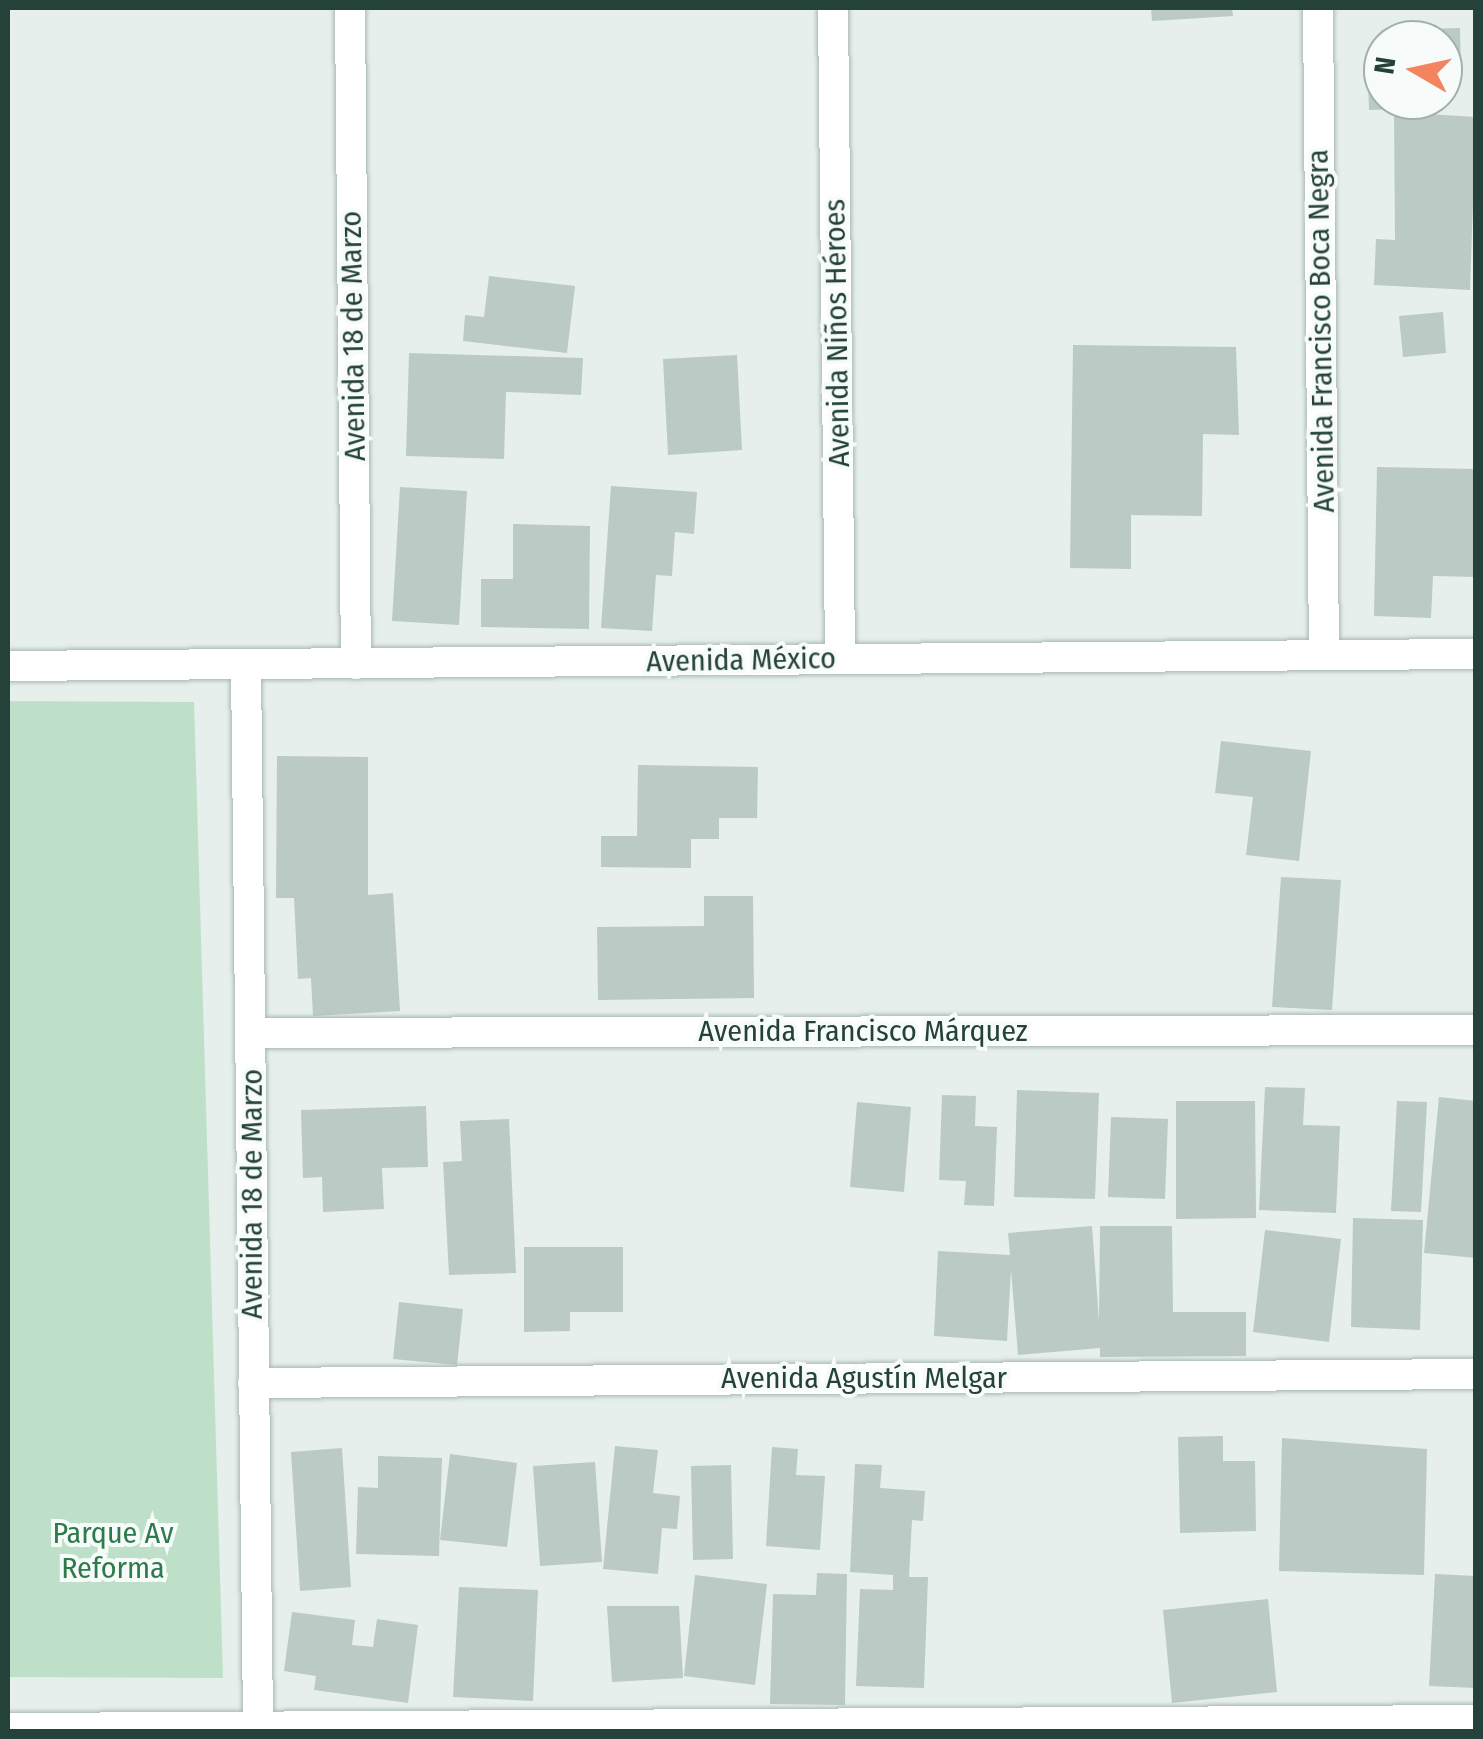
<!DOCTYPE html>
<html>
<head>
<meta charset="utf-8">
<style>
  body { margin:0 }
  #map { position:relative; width:1483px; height:1739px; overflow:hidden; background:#e6efeb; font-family:"Fira Sans Condensed",sans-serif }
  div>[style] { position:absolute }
  .green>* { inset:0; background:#bfe0c8 }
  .building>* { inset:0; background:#bbcac4 }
  .roads { filter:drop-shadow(0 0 2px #a8b8b2) drop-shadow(0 0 2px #a8b8b2) }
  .street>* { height:30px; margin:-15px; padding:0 15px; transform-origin:15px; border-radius:15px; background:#fff }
  .secondary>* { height:30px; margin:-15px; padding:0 15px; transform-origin:15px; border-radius:15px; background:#fff }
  span { translate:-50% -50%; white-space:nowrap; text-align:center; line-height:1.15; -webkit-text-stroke:8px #f7fbf9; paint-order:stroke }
  .street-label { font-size:30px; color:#24423a }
  .park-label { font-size:30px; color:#2d7a4b }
  .frame { position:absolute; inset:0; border:10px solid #24423a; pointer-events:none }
  .north { position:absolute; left:1363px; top:20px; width:100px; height:100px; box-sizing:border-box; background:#f7fbf9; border:2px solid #a3b1ad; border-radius:50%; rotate:279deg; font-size:28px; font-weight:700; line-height:40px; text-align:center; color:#24423a }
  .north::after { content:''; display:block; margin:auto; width:35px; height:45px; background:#f4845f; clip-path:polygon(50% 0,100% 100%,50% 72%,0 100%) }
</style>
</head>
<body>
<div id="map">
  <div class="green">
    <div style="clip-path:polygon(8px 701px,194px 702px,223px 1678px,8px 1677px)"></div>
  </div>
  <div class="building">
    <div style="clip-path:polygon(1151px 8px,1232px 8px,1233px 16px,1152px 21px)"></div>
    <div style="clip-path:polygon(1460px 28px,1461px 72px,1443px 73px,1443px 40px,1381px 40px,1381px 30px)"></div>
    <div style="clip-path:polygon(1383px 77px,1383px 100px,1441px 100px,1441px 108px,1369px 110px,1368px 78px)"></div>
    <div style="clip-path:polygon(1394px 112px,1476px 117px,1470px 290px,1374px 285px,1376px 239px,1395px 240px)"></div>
    <div style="clip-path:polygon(489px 276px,575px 286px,567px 353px,463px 341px,465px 315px,484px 317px)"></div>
    <div style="clip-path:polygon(1443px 312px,1446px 353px,1403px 357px,1399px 316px)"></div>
    <div style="clip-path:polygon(1073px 345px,1236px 347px,1239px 435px,1203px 434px,1202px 516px,1131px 515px,1131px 569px,1070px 568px)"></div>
    <div style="clip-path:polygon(409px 353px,583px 358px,581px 395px,506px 392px,504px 459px,406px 456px)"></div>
    <div style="clip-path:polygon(737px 355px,742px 450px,668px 455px,663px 359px)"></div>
    <div style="clip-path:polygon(1377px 467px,1476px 469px,1476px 577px,1433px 576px,1431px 618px,1374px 616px)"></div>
    <div style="clip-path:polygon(611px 486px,697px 492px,694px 534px,675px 532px,672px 576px,656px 575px,652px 631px,601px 628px)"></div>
    <div style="clip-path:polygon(400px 487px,467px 491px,459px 625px,392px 621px)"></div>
    <div style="clip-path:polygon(513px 524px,590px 526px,589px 629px,481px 627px,481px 579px,513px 579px)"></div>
    <div style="clip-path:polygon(1221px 741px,1311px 751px,1299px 861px,1246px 855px,1253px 797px,1215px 793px)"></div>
    <div style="clip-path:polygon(277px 756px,368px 757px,368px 895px,393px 893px,400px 1011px,313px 1016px,311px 978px,298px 979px,294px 898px,276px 898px)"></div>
    <div style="clip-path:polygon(638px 765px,758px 767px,757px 818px,719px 818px,719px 839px,691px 839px,691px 868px,601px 867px,601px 836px,637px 836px)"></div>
    <div style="clip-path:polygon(1281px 877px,1341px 880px,1332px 1010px,1272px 1007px)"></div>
    <div style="clip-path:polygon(704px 896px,753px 896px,754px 998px,598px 1000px,597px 927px,704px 926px)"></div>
    <div style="clip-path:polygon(1265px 1087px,1305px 1088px,1303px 1125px,1340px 1126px,1336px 1213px,1259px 1210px)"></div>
    <div style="clip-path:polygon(1017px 1090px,1099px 1093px,1095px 1199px,1014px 1197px)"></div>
    <div style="clip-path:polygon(942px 1095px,976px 1096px,975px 1126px,997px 1127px,994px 1206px,964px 1205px,966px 1181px,939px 1180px)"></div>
    <div style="clip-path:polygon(1439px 1097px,1476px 1101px,1476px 1258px,1424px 1253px)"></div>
    <div style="clip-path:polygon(1176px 1101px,1255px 1101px,1256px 1218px,1176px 1219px)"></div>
    <div style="clip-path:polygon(1397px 1101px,1427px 1102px,1421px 1212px,1391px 1211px)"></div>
    <div style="clip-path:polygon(857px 1102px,911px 1107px,904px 1192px,850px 1187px)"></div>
    <div style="clip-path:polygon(426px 1106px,428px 1167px,382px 1168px,384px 1209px,323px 1212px,322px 1177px,303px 1178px,301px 1110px)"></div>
    <div style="clip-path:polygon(1111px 1117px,1168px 1119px,1165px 1199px,1108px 1197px)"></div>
    <div style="clip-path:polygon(509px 1119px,516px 1273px,449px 1275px,443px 1162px,462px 1161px,460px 1121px)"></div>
    <div style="clip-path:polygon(1353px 1218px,1423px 1220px,1420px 1330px,1351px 1327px)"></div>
    <div style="clip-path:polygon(1092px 1226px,1099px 1321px,1100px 1226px,1172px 1226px,1173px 1312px,1246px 1312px,1246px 1356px,1100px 1357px,1100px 1348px,1018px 1355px,1011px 1270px,1007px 1341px,934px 1336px,938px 1251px,1010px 1255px,1008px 1233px)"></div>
    <div style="clip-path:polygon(1265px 1230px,1341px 1239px,1329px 1342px,1253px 1332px)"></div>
    <div style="clip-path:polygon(524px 1247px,623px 1247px,623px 1312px,570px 1312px,570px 1331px,524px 1332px)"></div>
    <div style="clip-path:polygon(399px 1302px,463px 1309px,457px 1365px,393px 1359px)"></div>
    <div style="clip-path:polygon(1223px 1436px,1223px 1461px,1255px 1461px,1256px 1531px,1180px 1533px,1178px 1437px)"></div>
    <div style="clip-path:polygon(1282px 1438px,1427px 1449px,1424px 1575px,1279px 1571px)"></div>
    <div style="clip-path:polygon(615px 1446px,658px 1450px,653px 1493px,680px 1496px,677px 1529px,662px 1528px,658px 1574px,603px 1569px)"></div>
    <div style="clip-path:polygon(772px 1447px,798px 1449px,796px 1475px,825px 1476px,820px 1550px,766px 1546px)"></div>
    <div style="clip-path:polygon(342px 1448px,351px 1587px,300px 1591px,291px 1452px)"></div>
    <div style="clip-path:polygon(450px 1454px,517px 1463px,507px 1547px,440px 1540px)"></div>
    <div style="clip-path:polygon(378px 1456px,442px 1458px,439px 1556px,356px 1554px,358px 1487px,378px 1488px)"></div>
    <div style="clip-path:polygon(595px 1462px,602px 1562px,540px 1566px,533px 1466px)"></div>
    <div style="clip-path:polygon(855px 1464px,882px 1465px,880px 1488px,925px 1491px,923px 1521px,912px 1520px,909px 1577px,928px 1577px,924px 1688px,856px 1686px,860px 1589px,893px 1590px,893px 1575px,850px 1572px)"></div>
    <div style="clip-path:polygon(731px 1465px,733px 1559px,693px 1560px,691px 1466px)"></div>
    <div style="clip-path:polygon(817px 1573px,847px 1574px,845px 1705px,770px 1704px,773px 1594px,816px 1595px)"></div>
    <div style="clip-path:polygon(1435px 1574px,1476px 1576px,1476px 1688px,1429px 1686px)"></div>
    <div style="clip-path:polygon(695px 1575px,767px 1584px,755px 1685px,684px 1676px)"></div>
    <div style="clip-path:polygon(459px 1587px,538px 1590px,533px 1701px,453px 1697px)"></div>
    <div style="clip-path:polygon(1268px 1599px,1277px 1692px,1172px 1703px,1163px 1610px)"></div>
    <div style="clip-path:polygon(607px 1606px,679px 1606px,683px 1678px,612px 1682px)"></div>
    <div style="clip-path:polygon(292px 1612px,355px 1620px,352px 1645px,373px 1647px,377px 1619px,418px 1625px,408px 1703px,314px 1690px,316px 1676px,284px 1671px)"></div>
  </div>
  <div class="roads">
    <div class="street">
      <div style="left:350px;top:8px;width:656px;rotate:89.48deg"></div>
      <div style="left:833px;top:8px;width:650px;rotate:89.38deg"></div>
      <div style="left:1318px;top:8px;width:646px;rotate:89.47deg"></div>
      <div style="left:246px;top:665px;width:1057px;rotate:89.35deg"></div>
      <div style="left:250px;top:1033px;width:1226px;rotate:-0.14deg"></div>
      <div style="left:253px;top:1383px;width:1223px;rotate:-0.42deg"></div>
      <div style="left:8px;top:1728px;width:1468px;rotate:-0.31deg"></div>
    </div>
    <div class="secondary">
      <div style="left:8px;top:666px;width:1468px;rotate:-0.47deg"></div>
    </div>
  </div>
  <div class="street-label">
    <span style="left:1321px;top:331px;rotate:-91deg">Avenida Francisco Boca Negra</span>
    <span style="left:837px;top:333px;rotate:-91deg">Avenida Niños Héroes</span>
    <span style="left:353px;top:336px;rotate:-91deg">Avenida 18 de Marzo</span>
    <span style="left:741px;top:660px;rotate:-1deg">Avenida México</span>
    <span style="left:863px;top:1031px">Avenida Francisco Márquez</span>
    <span style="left:252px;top:1194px;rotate:-90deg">Avenida 18 de Marzo</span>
    <span style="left:864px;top:1378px">Avenida Agustín Melgar</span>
  </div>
  <div class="park-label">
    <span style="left:113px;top:1550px">Parque Av<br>Reforma</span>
  </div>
  <div class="frame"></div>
  <div class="north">N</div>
</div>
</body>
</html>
